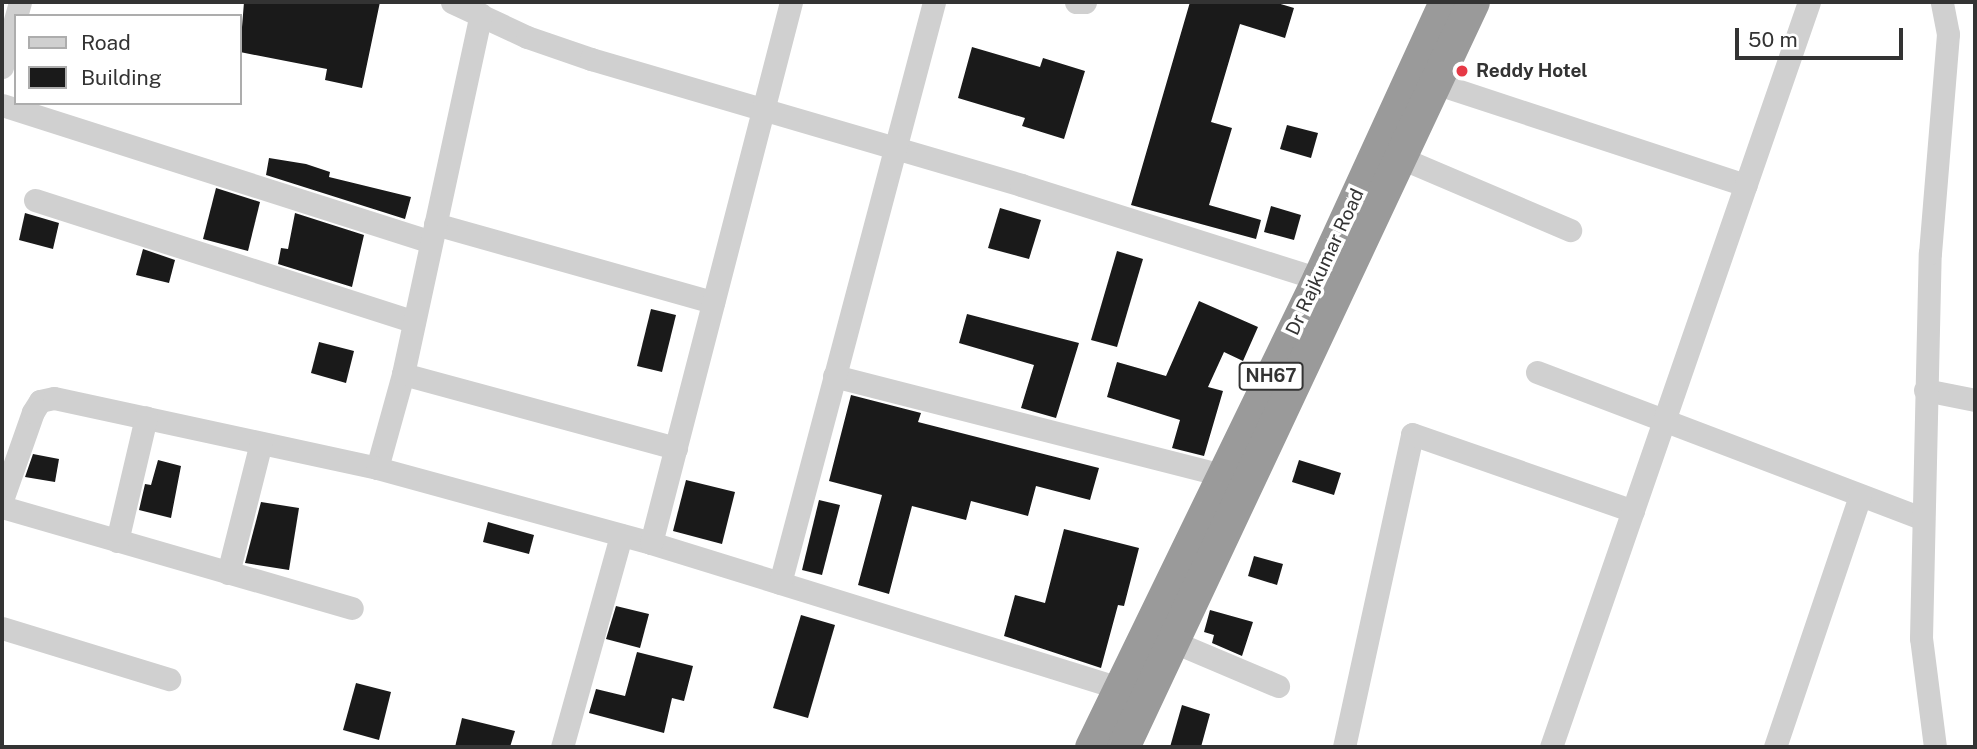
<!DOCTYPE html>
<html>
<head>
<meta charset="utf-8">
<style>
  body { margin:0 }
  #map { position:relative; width:1977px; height:749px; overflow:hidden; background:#fff; font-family:"Public Sans",sans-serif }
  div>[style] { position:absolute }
  .building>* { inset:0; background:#1a1a1a }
  .minor>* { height:23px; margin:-11.5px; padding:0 11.5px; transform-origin:11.5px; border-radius:11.5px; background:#d0d0d0 }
  .highway>* { height:33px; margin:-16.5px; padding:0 16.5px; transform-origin:16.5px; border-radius:16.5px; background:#9a9a9a }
  .dots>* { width:19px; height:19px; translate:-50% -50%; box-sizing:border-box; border:4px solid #fff; border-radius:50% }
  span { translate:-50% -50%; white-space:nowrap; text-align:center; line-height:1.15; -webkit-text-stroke:7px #fff; paint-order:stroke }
  .shield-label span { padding:2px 5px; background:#fff; border:2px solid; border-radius:5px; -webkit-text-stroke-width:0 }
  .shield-label { font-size:18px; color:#333; font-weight:700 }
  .poi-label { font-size:19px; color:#333; font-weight:700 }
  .left { translate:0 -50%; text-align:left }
  .street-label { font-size:19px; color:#333 }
  .frame { position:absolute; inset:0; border:4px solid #333; pointer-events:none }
  .legend { position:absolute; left:14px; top:14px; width:228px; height:91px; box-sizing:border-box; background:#fff; border:2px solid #adadad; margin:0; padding:9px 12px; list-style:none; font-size:21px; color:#333 }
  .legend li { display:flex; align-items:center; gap:14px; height:35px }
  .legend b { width:35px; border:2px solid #adadad }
  .scale { position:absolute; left:1735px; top:28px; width:168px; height:32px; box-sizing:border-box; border:4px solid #333; border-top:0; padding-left:9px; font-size:21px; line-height:24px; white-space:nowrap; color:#333; -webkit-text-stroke:5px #fff; paint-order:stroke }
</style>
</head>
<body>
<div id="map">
  <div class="building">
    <div style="clip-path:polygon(244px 2px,380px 2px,362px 88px,325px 80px,327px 69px,240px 52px)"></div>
    <div style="clip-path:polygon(1190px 2px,1274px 2px,1294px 8px,1285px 38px,1240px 24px,1211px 122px,1232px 128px,1209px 205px,1261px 220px,1256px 239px,1131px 205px)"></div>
    <div style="clip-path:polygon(972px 47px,1040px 67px,1043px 58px,1085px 71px,1064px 139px,1022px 126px,1025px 118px,958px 98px)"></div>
    <div style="clip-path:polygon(1287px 125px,1318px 133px,1311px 158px,1280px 149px)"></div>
    <div style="clip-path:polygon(269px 158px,306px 164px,330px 172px,329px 177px,411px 197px,405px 219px,266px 175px)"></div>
    <div style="clip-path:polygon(216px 188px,260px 202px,248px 251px,203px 239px)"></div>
    <div style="clip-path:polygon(1271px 206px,1301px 215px,1294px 240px,1264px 232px)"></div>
    <div style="clip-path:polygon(1000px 208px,1041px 220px,1029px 259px,988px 248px)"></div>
    <div style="clip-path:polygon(25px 213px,59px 223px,53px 249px,19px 240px)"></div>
    <div style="clip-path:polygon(295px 213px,364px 235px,352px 287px,278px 264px,281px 248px,288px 249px)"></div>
    <div style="clip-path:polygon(143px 249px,175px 260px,169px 283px,136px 275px)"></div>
    <div style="clip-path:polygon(1117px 251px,1143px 259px,1117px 347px,1091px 340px)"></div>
    <div style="clip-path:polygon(1199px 301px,1258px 327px,1243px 361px,1224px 352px,1208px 387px,1223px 391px,1204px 456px,1172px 448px,1180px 420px,1107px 397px,1117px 362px,1166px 376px)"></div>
    <div style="clip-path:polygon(651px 309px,676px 315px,662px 372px,637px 366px)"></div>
    <div style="clip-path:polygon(967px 314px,1079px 343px,1056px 418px,1021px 408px,1034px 365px,959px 343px)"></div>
    <div style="clip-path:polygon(319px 342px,354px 351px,346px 383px,311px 373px)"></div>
    <div style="clip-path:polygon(851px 395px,921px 413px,918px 422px,1099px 468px,1090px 500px,1036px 486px,1028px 516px,971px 501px,966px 520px,912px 506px,889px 594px,858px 585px,882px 495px,829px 481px)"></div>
    <div style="clip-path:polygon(33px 454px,59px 459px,55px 482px,25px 477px)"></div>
    <div style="clip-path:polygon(158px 460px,181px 466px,171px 518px,139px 510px,145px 484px,151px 485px)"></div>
    <div style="clip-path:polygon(1299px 460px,1341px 473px,1334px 495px,1292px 482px)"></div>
    <div style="clip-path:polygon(686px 480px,735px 492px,722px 544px,673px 531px)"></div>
    <div style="clip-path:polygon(819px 500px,840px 505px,822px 575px,802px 570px)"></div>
    <div style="clip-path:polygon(261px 502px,299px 508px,289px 570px,245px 563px)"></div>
    <div style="clip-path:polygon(488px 522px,534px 535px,529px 554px,483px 542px)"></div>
    <div style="clip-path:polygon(1064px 529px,1139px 548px,1124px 606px,1118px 605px,1101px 668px,1004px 636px,1015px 595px,1045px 603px)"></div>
    <div style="clip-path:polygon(1254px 556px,1283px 564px,1277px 585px,1248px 576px)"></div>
    <div style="clip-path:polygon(616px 606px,649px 614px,640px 648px,606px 639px)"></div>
    <div style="clip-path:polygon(1210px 610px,1253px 622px,1242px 656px,1212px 643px,1214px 635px,1204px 632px)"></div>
    <div style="clip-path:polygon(801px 615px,835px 625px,808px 718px,773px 708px)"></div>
    <div style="clip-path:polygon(637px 652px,693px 666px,684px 701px,672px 698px,664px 733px,589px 713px,596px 689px,625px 696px)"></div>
    <div style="clip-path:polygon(356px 683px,391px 692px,379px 740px,343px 730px)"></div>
    <div style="clip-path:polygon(1182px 705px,1210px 714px,1201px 747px,1170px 747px)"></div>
    <div style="clip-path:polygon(462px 718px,515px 731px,510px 747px,455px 747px)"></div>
  </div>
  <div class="minor">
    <div style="left:452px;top:2px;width:83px;rotate:25deg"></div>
    <div style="left:527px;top:37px;width:68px;rotate:19deg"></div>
    <div style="left:591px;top:59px;width:448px;rotate:16.3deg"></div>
    <div style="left:1021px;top:185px;width:325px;rotate:17.5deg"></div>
    <div style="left:1076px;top:2px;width:9px"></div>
    <div style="left:2px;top:67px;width:67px;rotate:-74.5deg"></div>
    <div style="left:1435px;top:83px;width:327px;rotate:18.2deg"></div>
    <div style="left:2px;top:105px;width:450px;rotate:17.7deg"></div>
    <div style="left:1401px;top:158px;width:184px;rotate:23.1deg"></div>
    <div style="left:35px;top:200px;width:398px;rotate:17.8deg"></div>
    <div style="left:435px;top:224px;width:289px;rotate:15.7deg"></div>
    <div style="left:1537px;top:372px;width:413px;rotate:20.8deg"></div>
    <div style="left:403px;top:374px;width:283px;rotate:15.2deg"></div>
    <div style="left:834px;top:376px;width:400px;rotate:14.3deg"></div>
    <div style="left:1925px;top:390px;width:51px;rotate:11.3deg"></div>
    <div style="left:377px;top:468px;width:98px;rotate:-74.5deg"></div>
    <div style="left:403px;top:374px;width:368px;rotate:-77.8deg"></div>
    <div style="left:2px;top:500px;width:93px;rotate:-70.6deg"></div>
    <div style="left:33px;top:412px;width:13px;rotate:-58deg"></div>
    <div style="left:40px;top:401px;width:14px;rotate:-12deg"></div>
    <div style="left:54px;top:398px;width:330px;rotate:12.2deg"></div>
    <div style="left:377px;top:468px;width:284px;rotate:15.3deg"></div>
    <div style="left:651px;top:543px;width:490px;rotate:17.2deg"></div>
    <div style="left:2px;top:507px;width:364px;rotate:16.1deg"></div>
    <div style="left:117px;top:541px;width:127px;rotate:-76.8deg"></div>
    <div style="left:651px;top:543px;width:559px;rotate:-75.49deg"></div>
    <div style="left:228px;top:573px;width:134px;rotate:-75.8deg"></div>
    <div style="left:780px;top:583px;width:601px;rotate:-75.15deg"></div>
    <div style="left:2px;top:628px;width:175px;rotate:17deg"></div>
    <div style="left:1174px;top:642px;width:113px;rotate:22.9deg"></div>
    <div style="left:562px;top:747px;width:220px;rotate:-74.4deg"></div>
    <div style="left:1344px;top:747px;width:320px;rotate:-77.7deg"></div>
    <div style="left:1412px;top:434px;width:234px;rotate:19.2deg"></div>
    <div style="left:1551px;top:747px;width:788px;rotate:-70.9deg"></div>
    <div style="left:1775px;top:747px;width:265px;rotate:-71.3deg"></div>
    <div style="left:1935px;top:747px;width:110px;rotate:-97.3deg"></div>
    <div style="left:1921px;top:638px;width:385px;rotate:-88.7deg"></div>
    <div style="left:1930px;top:253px;width:220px;rotate:-85.3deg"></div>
    <div style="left:1948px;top:34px;width:33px;rotate:-101deg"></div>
  </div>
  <div class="highway">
    <div style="left:1091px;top:747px;width:522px;rotate:-64.12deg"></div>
    <div style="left:1319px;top:277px;width:302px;rotate:-65.4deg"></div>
    <div style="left:1123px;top:747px;width:823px;rotate:-64.84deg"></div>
  </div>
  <div class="dots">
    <div style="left:1462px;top:71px;background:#e63946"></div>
  </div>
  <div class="shield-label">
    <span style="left:1271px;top:376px">NH67</span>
  </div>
  <div class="poi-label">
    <span class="left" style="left:1476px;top:71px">Reddy Hotel</span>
  </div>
  <div class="street-label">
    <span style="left:1325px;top:262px;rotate:-65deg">Dr Rajkumar Road</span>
  </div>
  <div class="frame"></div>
  <ul class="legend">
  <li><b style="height:9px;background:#d0d0d0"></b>Road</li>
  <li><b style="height:19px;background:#1a1a1a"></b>Building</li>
  </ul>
  <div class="scale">50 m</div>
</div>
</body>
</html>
